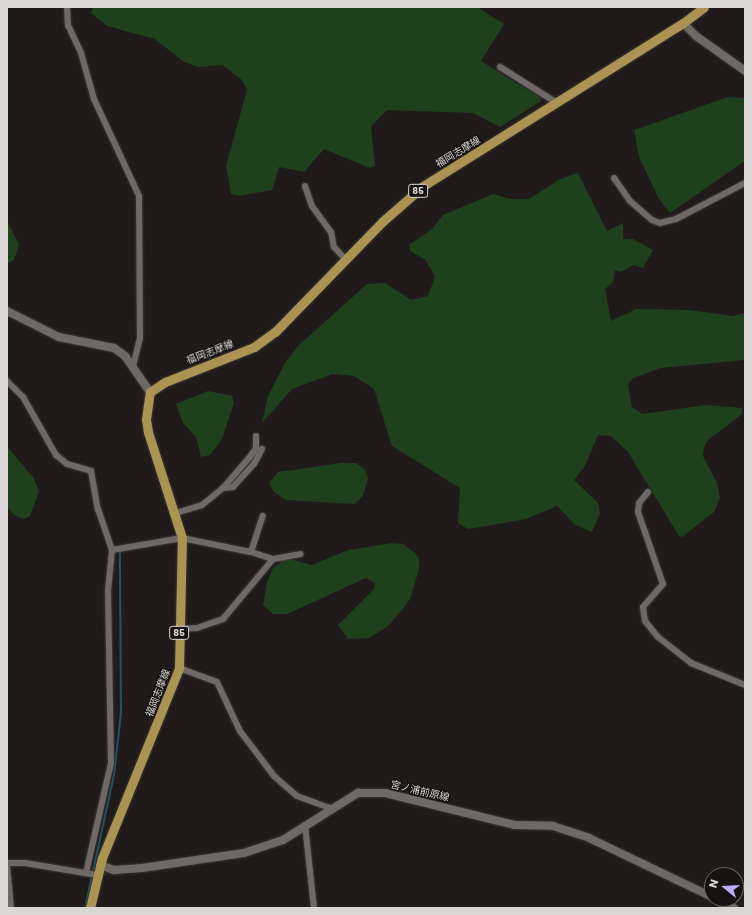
<!DOCTYPE html>
<html>
<head>
<meta charset="utf-8">
<style>
  body { margin:0 }
  #map { position:relative; width:752px; height:915px; overflow:hidden; background:#201b1a; font-family:Poppins,"Noto Sans JP",sans-serif }
  div>[style] { position:absolute }
  .green>* { inset:0; background:#1e401c }
  .stream>* { height:2px; margin:-1px; padding:0 1px; transform-origin:1px; border-radius:1px; background:#215364 }
  .roads { filter:drop-shadow(0 0 1px #3c3837) drop-shadow(0 0 1px #3c3837) }
  .street>* { height:6px; margin:-3px; padding:0 3px; transform-origin:3px; border-radius:3px; background:#6e6866 }
  .secondary>* { height:8px; margin:-4px; padding:0 4px; transform-origin:4px; border-radius:4px; background:#6e6866 }
  .primary>* { height:9px; margin:-4.5px; padding:0 4.5px; transform-origin:4.5px; border-radius:4.5px; background:#ab9351 }
  span { translate:-50% -50%; white-space:nowrap; text-align:center; line-height:1.15; -webkit-text-stroke:3px #171211; paint-order:stroke }
  .shield-label span { padding:1px 3px; background:#171211; border:1px solid; border-radius:3px; -webkit-text-stroke-width:0 }
  .shield-label { font-size:9px; color:#d9d6d5; font-weight:700 }
  .street-label { font-size:10px; color:#d9d6d5 }
  .frame { position:absolute; inset:0; border:8px solid #d9d6d5; pointer-events:none }
  .north { position:absolute; left:704px; top:867px; width:40px; height:40px; box-sizing:border-box; background:#171211; border:1px solid #65605f; border-radius:50%; rotate:288deg; font-size:11px; font-weight:700; line-height:16px; text-align:center; color:#d9d6d5 }
  .north::after { content:''; display:block; margin:auto; width:14px; height:18px; background:#b8abf7; clip-path:polygon(50% 0,100% 100%,50% 72%,0 100%) }
</style>
</head>
<body>
<div id="map">
  <div class="green">
    <div style="clip-path:polygon(93px 7px,477px 7px,504px 24px,481px 61px,541px 98px,541px 101px,500px 127px,473px 113px,387px 110px,371px 126px,375px 166px,370px 168px,324px 149px,304px 172px,279px 167px,272px 190px,239px 196px,231px 194px,226px 166px,247px 90px,242px 80px,223px 65px,198px 67px,184px 62px,155px 39px,107px 26px,91px 13px)"></div>
    <div style="clip-path:polygon(728px 97px,745px 98px,745px 161px,670px 213px,659px 199px,639px 157px,634px 130px)"></div>
    <div style="clip-path:polygon(578px 173px,607px 231px,623px 223px,623px 239px,633px 239px,653px 250px,643px 268px,634px 265px,621px 272px,615px 270px,613px 282px,605px 289px,611px 321px,636px 309px,690px 310px,733px 316px,745px 313px,745px 360px,661px 368px,633px 378px,628px 385px,632px 407px,642px 414px,706px 405px,742px 408px,742px 414px,707px 441px,704px 448px,703px 456px,717px 483px,720px 498px,714px 512px,682px 537px,679px 536px,628px 452px,611px 436px,598px 435px,585px 466px,574px 480px,598px 503px,600px 513px,592px 532px,575px 525px,557px 506px,526px 519px,468px 529px,458px 523px,460px 488px,392px 446px,374px 389px,354px 376px,333px 374px,292px 389px,262px 423px,268px 396px,285px 363px,298px 346px,367px 284px,385px 283px,411px 300px,428px 296px,435px 277px,426px 260px,410px 251px,409px 245px,432px 229px,443px 215px,493px 194px,511px 199px,529px 199px,560px 179px)"></div>
    <div style="clip-path:polygon(7px 221px,19px 245px,14px 260px,8px 263px)"></div>
    <div style="clip-path:polygon(208px 391px,232px 396px,234px 403px,222px 439px,210px 455px,201px 457px,196px 437px,183px 423px,176px 404px)"></div>
    <div style="clip-path:polygon(7px 447px,33px 477px,39px 491px,30px 516px,24px 519px,14px 515px,7px 507px)"></div>
    <div style="clip-path:polygon(341px 463px,356px 463px,365px 470px,368px 478px,363px 496px,354px 504px,286px 500px,274px 492px,269px 483px,278px 472px)"></div>
    <div style="clip-path:polygon(391px 543px,403px 544px,415px 553px,419px 559px,419px 569px,410px 599px,402px 610px,387px 627px,369px 638px,348px 639px,338px 625px,374px 589px,375px 583px,366px 578px,287px 614px,273px 614px,263px 605px,267px 582px,273px 568px,286px 558px,312px 565px,348px 550px)"></div>
  </div>
  <div class="stream">
    <div style="left:85px;top:908px;width:136px;rotate:-77.7deg"></div>
    <div style="left:114px;top:775px;width:62px;rotate:-83.6deg"></div>
    <div style="left:121px;top:713px;width:162px;rotate:-90.4deg"></div>
  </div>
  <div class="roads">
    <div class="street">
      <div style="left:67px;top:7px;width:18px;rotate:87deg"></div>
      <div style="left:68px;top:25px;width:31px;rotate:65deg"></div>
      <div style="left:81px;top:53px;width:48px;rotate:74.2deg"></div>
      <div style="left:94px;top:99px;width:107px;rotate:65.1deg"></div>
      <div style="left:139px;top:196px;width:142px;rotate:89.6deg"></div>
      <div style="left:140px;top:338px;width:30px;rotate:104deg"></div>
      <div style="left:500px;top:67px;width:67px;rotate:32.3deg"></div>
      <div style="left:614px;top:178px;width:28px;rotate:55deg"></div>
      <div style="left:630px;top:201px;width:29px;rotate:41deg"></div>
      <div style="left:652px;top:220px;width:9px;rotate:21deg"></div>
      <div style="left:660px;top:223px;width:16px;rotate:-14deg"></div>
      <div style="left:676px;top:219px;width:78px;rotate:-27.6deg"></div>
      <div style="left:305px;top:186px;width:21px;rotate:71deg"></div>
      <div style="left:312px;top:206px;width:32px;rotate:54deg"></div>
      <div style="left:331px;top:232px;width:15px;rotate:79deg"></div>
      <div style="left:334px;top:247px;width:16px;rotate:47deg"></div>
      <div style="left:7px;top:381px;width:23px;rotate:45deg"></div>
      <div style="left:23px;top:397px;width:67px;rotate:60.4deg"></div>
      <div style="left:56px;top:455px;width:14px;rotate:39deg"></div>
      <div style="left:67px;top:464px;width:25px;rotate:16deg"></div>
      <div style="left:91px;top:471px;width:39px;rotate:80deg"></div>
      <div style="left:98px;top:509px;width:43px;rotate:71.1deg"></div>
      <div style="left:112px;top:550px;width:41px;rotate:95.6deg"></div>
      <div style="left:108px;top:591px;width:172px;rotate:89deg"></div>
      <div style="left:111px;top:763px;width:113px;rotate:102.8deg"></div>
      <div style="left:223px;top:488px;width:40px;rotate:-49deg"></div>
      <div style="left:249px;top:458px;width:12px;rotate:-55deg"></div>
      <div style="left:256px;top:448px;width:12px;rotate:-90deg"></div>
      <div style="left:648px;top:492px;width:14px;rotate:129deg"></div>
      <div style="left:639px;top:503px;width:9px;rotate:96deg"></div>
      <div style="left:638px;top:512px;width:76px;rotate:70.9deg"></div>
      <div style="left:663px;top:584px;width:30px;rotate:131deg"></div>
      <div style="left:643px;top:607px;width:14px;rotate:82deg"></div>
      <div style="left:645px;top:621px;width:21px;rotate:51deg"></div>
      <div style="left:658px;top:637px;width:42px;rotate:38.2deg"></div>
      <div style="left:691px;top:663px;width:58px;rotate:22.2deg"></div>
      <div style="left:176px;top:513px;width:27px;rotate:-17deg"></div>
      <div style="left:202px;top:505px;width:27px;rotate:-39deg"></div>
      <div style="left:223px;top:488px;width:10px;rotate:-6deg"></div>
      <div style="left:233px;top:487px;width:31px;rotate:-48deg"></div>
      <div style="left:254px;top:464px;width:17px;rotate:-62deg"></div>
      <div style="left:112px;top:550px;width:71px;rotate:-9.7deg"></div>
      <div style="left:182px;top:538px;width:70px;rotate:11.5deg"></div>
      <div style="left:251px;top:552px;width:38px;rotate:-72deg"></div>
      <div style="left:251px;top:552px;width:23px;rotate:18deg"></div>
      <div style="left:273px;top:559px;width:28px;rotate:-10deg"></div>
      <div style="left:179px;top:629px;width:18px;rotate:-3deg"></div>
      <div style="left:197px;top:628px;width:28px;rotate:-19deg"></div>
      <div style="left:223px;top:619px;width:78px;rotate:-50.2deg"></div>
      <div style="left:179px;top:668px;width:40px;rotate:20.2deg"></div>
      <div style="left:217px;top:682px;width:54px;rotate:64.9deg"></div>
      <div style="left:240px;top:731px;width:56px;rotate:52.9deg"></div>
      <div style="left:274px;top:776px;width:30px;rotate:41deg"></div>
      <div style="left:297px;top:796px;width:35px;rotate:20deg"></div>
      <div style="left:305px;top:825px;width:83px;rotate:83.8deg"></div>
      <div style="left:7px;top:863px;width:18px"></div>
      <div style="left:25px;top:863px;width:73px;rotate:9.5deg"></div>
      <div style="left:7px;top:865px;width:43px;rotate:84.7deg"></div>
    </div>
    <div class="secondary">
      <div style="left:683px;top:23px;width:18px;rotate:45deg"></div>
      <div style="left:696px;top:36px;width:60px;rotate:35.5deg"></div>
      <div style="left:7px;top:311px;width:58px;rotate:26.6deg"></div>
      <div style="left:59px;top:337px;width:56px;rotate:11.3deg"></div>
      <div style="left:114px;top:348px;width:14px;rotate:36deg"></div>
      <div style="left:125px;top:356px;width:44px;rotate:55.2deg"></div>
      <div style="left:100px;top:865px;width:15px;rotate:20deg"></div>
      <div style="left:114px;top:870px;width:28px;rotate:-4deg"></div>
      <div style="left:142px;top:868px;width:103px;rotate:-8.4deg"></div>
      <div style="left:244px;top:853px;width:41px;rotate:-18.4deg"></div>
      <div style="left:283px;top:840px;width:89px;rotate:-32.1deg"></div>
      <div style="left:358px;top:793px;width:27px"></div>
      <div style="left:385px;top:793px;width:133px;rotate:13.9deg"></div>
      <div style="left:514px;top:825px;width:39px;rotate:1deg"></div>
      <div style="left:553px;top:826px;width:38px;rotate:18deg"></div>
      <div style="left:589px;top:838px;width:136px;rotate:25.6deg"></div>
      <div style="left:716px;top:899px;width:20px;rotate:27deg"></div>
    </div>
    <div class="primary">
      <div style="left:90px;top:908px;width:51px;rotate:-76.5deg"></div>
      <div style="left:102px;top:858px;width:205px;rotate:-67.9deg"></div>
      <div style="left:179px;top:668px;width:130px;rotate:-88.7deg"></div>
      <div style="left:182px;top:538px;width:111px;rotate:-107.8deg"></div>
      <div style="left:148px;top:432px;width:13px;rotate:-99deg"></div>
      <div style="left:146px;top:419px;width:27px;rotate:-82deg"></div>
      <div style="left:150px;top:392px;width:18px;rotate:-34deg"></div>
      <div style="left:165px;top:382px;width:96px;rotate:-21.5deg"></div>
      <div style="left:254px;top:347px;width:26px;rotate:-36deg"></div>
      <div style="left:275px;top:332px;width:155px;rotate:-45.8deg"></div>
      <div style="left:383px;top:221px;width:53px;rotate:-41.2deg"></div>
      <div style="left:423px;top:186px;width:307px;rotate:-32.1deg"></div>
      <div style="left:683px;top:23px;width:26px;rotate:-37deg"></div>
    </div>
  </div>
  <div class="shield-label">
    <span style="left:418px;top:191px">85</span>
    <span style="left:179px;top:633px">85</span>
  </div>
  <div class="street-label">
    <span style="left:458px;top:152px;rotate:-31deg">福岡志摩線</span>
    <span style="left:210px;top:352px;rotate:-21deg">福岡志摩線</span>
    <span style="left:158px;top:693px;rotate:-69deg">福岡志摩線</span>
    <span style="left:420px;top:791px;rotate:13deg">宮ノ浦前原線</span>
  </div>
  <div class="frame"></div>
  <div class="north">N</div>
</div>
</body>
</html>
